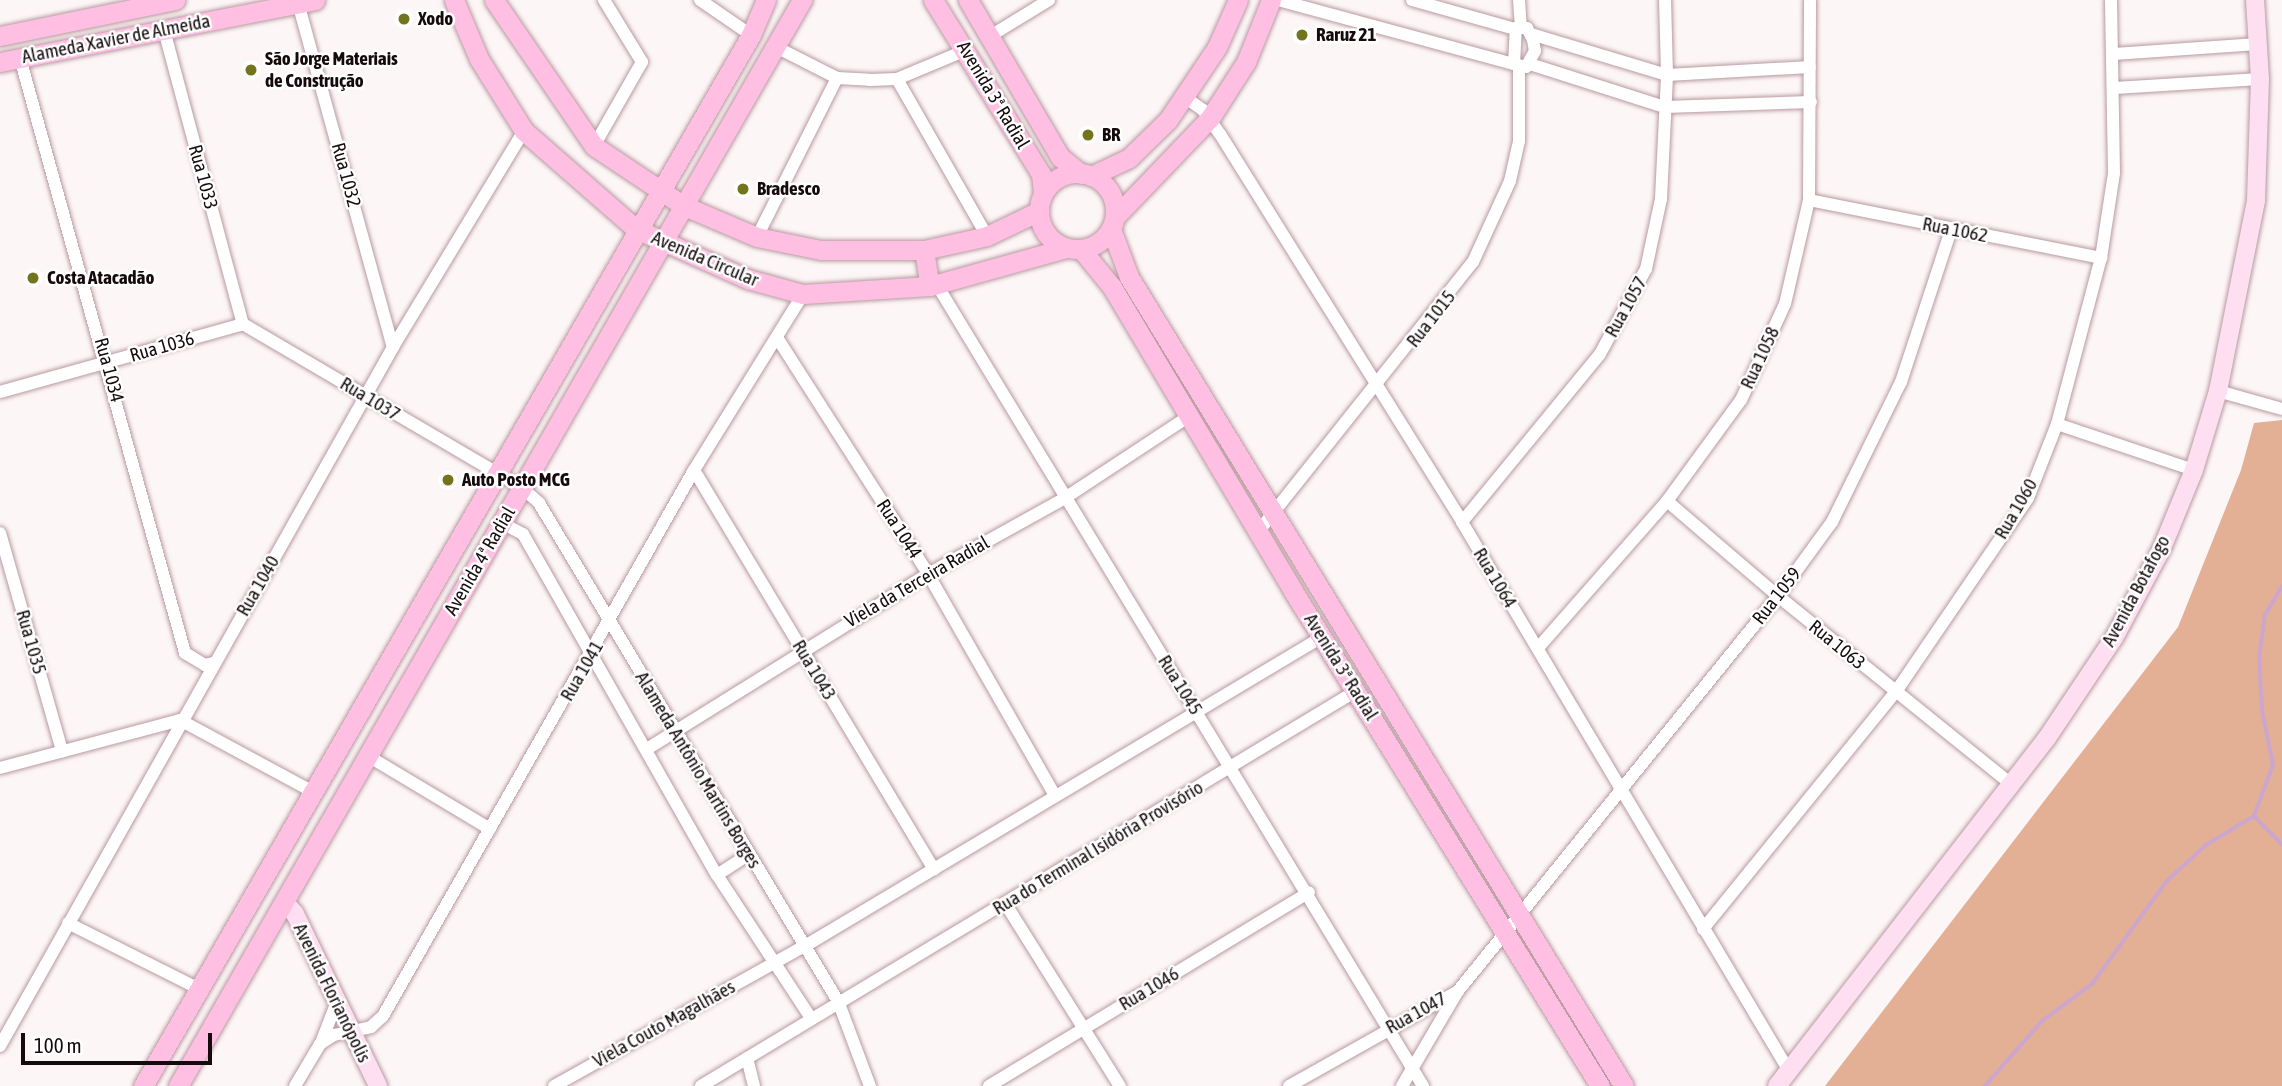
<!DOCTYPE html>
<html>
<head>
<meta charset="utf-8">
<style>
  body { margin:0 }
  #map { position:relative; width:2282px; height:1086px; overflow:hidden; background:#fdf6f7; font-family:"Asap Condensed",sans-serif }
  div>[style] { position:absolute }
  .forest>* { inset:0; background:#e3b096 }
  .stream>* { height:3.5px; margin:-1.75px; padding:0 1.75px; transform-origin:1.75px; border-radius:1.75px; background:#cca6cd }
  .roads { filter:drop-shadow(0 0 2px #b89a9f) drop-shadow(0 0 2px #b89a9f) }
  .street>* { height:12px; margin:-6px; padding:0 6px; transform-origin:6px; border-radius:6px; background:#fff }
  .secondary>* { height:18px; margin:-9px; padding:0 9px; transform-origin:9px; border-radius:9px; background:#fedff1 }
  .primary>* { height:19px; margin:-9.5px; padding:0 9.5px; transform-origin:9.5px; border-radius:9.5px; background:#febfe2 }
  .primary>.ring { margin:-9.5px; padding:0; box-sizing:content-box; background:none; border:19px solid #febfe2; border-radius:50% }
  .dots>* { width:19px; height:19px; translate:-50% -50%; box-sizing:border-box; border:4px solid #fff; border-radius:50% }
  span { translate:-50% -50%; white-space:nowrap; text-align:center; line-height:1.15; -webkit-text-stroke:5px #fff; paint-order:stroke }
  .poi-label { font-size:19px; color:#150b0d; font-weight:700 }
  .left { translate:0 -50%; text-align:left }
  .street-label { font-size:19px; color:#150b0d }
  .scale { position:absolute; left:21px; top:1033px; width:191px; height:32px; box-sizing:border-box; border:4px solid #150b0d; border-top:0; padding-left:9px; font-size:21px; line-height:24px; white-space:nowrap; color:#150b0d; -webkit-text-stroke:5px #fff; paint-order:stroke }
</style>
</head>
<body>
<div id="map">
  <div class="forest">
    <div style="clip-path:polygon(2282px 420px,2282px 1086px,1825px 1086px,2178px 627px,2241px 470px,2254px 423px)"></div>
  </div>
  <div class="stream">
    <div style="left:2254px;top:816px;width:40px;rotate:45deg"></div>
    <div style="left:1985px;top:1086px;width:85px;rotate:-48.8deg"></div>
    <div style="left:2041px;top:1022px;width:64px;rotate:-36.7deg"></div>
    <div style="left:2092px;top:984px;width:126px;rotate:-54deg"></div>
    <div style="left:2166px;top:882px;width:54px;rotate:-42.8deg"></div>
    <div style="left:2206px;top:845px;width:56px;rotate:-31.1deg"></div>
    <div style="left:2254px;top:816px;width:54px;rotate:-69.6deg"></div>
    <div style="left:2273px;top:765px;width:55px;rotate:-101.5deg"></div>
    <div style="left:2262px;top:711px;width:53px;rotate:-93.2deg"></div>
    <div style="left:2259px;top:658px;width:43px;rotate:-82.1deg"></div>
    <div style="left:2265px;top:615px;width:33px;rotate:-59deg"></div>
  </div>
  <div class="roads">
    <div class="street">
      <div style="left:700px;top:0;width:62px;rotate:34.5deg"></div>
      <div style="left:1278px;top:0;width:245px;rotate:15.2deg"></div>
      <div style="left:1412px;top:0;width:107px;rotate:15.7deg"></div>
      <div style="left:1519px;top:0;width:28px;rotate:86deg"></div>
      <div style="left:298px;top:3px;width:357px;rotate:74.6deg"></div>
      <div style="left:1516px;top:28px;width:11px"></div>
      <div style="left:1527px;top:28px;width:13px;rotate:63deg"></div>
      <div style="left:1533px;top:40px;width:11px;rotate:80deg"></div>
      <div style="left:1535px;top:51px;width:18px;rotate:119deg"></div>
      <div style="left:1526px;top:67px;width:12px;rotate:-166deg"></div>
      <div style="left:1514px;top:64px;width:36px;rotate:-87deg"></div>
      <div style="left:164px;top:30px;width:304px;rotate:75deg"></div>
      <div style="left:1531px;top:34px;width:142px;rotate:16.8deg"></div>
      <div style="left:1667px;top:75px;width:143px;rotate:-3.2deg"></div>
      <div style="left:987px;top:38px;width:73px;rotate:-31.5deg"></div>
      <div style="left:774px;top:46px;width:71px;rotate:26.9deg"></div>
      <div style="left:837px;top:78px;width:33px;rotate:3deg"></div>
      <div style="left:870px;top:80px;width:27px;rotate:-2deg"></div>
      <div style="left:897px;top:79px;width:75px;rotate:-22.8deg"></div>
      <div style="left:2114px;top:54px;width:144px;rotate:-4deg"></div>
      <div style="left:20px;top:58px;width:617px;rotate:74.5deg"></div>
      <div style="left:185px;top:653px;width:23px;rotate:31deg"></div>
      <div style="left:205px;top:665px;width:8px;rotate:-14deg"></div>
      <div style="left:1530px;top:64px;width:142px;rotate:17.7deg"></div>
      <div style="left:1665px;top:107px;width:146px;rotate:-2deg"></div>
      <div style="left:897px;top:79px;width:181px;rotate:60.2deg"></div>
      <div style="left:2115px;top:88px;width:145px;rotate:-3.6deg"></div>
      <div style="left:1186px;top:98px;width:21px;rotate:35deg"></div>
      <div style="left:1203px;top:110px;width:29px;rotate:55deg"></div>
      <div style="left:1220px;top:134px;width:457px;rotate:58deg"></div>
      <div style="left:1462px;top:522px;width:639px;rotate:59.22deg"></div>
      <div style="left:594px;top:146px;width:97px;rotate:-60.3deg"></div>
      <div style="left:642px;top:62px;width:73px;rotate:-121.5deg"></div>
      <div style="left:1809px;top:200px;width:298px;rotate:11.2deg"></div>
      <div style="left:757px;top:237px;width:178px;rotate:-63.3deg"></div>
      <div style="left:937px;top:285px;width:937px;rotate:58.75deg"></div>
      <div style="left:243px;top:324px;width:324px;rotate:30.4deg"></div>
      <div style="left:522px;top:488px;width:23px;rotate:41deg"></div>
      <div style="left:539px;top:503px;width:581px;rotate:59.02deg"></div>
      <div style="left:838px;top:1001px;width:91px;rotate:69.4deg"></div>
      <div style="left:778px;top:339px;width:279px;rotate:57.4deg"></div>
      <div style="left:928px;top:574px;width:256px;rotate:60.2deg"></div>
      <div style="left:2218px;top:391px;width:66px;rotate:15.7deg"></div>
      <div style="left:0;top:392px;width:252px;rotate:-15.6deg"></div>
      <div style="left:2057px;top:424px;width:145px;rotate:18.6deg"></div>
      <div style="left:694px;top:470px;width:466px;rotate:59deg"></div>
      <div style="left:1667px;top:501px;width:146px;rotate:40.6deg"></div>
      <div style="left:1778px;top:596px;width:299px;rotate:38.9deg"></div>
      <div style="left:1462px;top:522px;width:217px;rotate:-50.6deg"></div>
      <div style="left:1600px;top:354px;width:97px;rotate:-61.6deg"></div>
      <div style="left:1646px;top:269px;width:72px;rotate:-77.9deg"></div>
      <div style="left:1661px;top:199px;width:124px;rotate:-87.2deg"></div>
      <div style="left:1667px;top:75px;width:75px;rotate:-91.5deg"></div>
      <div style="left:502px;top:523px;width:24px;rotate:28deg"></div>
      <div style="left:523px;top:534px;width:392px;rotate:60.4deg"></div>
      <div style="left:717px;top:875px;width:171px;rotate:56.7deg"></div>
      <div style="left:1258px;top:532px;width:345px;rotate:-51.5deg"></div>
      <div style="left:1473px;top:262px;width:89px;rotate:-65.4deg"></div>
      <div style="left:1510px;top:181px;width:41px;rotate:-77.3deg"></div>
      <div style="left:1519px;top:141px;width:73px;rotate:-90deg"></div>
      <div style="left:0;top:533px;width:227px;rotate:74.1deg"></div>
      <div style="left:1538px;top:648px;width:196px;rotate:-48.7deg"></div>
      <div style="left:1667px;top:501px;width:125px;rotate:-53.8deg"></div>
      <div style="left:1741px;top:400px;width:106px;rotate:-65.4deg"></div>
      <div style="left:1785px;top:304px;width:107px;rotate:-77deg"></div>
      <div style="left:1809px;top:200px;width:200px;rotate:-89.7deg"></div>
      <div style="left:180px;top:720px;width:151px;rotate:28.4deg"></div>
      <div style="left:647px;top:749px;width:331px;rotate:-31.9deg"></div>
      <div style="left:928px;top:574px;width:157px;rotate:-29deg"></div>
      <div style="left:1065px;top:498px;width:147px;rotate:-33.4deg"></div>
      <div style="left:368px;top:756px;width:142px;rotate:30.9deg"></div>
      <div style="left:0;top:768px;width:186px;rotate:-14.9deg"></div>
      <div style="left:717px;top:875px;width:38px;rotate:-33deg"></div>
      <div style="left:1005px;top:903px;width:216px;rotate:57.9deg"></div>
      <div style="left:68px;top:923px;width:147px;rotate:26.7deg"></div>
      <div style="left:1703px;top:929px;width:304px;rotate:-50.9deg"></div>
      <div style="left:1895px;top:693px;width:236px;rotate:-55.7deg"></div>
      <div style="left:2028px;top:498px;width:79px;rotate:-68.6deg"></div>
      <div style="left:2057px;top:424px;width:172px;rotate:-75.2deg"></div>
      <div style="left:2101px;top:258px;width:86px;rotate:-81.3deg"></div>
      <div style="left:2114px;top:173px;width:173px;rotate:-91deg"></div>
      <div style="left:321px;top:1043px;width:42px;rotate:-69deg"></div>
      <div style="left:0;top:1046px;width:802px;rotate:-60.65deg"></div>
      <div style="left:393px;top:347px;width:253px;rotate:-58.8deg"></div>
      <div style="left:747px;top:1058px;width:29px;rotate:76deg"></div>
      <div style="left:295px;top:1086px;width:49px;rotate:-59.2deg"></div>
      <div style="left:320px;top:1044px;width:17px;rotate:-33deg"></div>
      <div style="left:334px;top:1035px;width:38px;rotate:-12deg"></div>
      <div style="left:371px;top:1027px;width:16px;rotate:-43deg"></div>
      <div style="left:383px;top:1016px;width:628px;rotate:-60.33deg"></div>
      <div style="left:694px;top:470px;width:207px;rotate:-58.2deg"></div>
      <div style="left:554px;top:1086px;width:287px;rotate:-29.2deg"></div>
      <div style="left:805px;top:946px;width:602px;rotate:-30.87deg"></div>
      <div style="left:701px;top:1086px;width:765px;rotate:-31.09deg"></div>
      <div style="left:989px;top:1086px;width:374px;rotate:-31.2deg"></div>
      <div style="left:1289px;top:1086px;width:194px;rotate:-29.3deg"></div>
      <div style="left:1458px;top:991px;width:508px;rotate:-50.99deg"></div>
      <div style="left:1778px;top:596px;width:92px;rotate:-53.9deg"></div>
      <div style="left:1832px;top:522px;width:156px;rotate:-63.8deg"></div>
      <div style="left:1901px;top:382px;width:160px;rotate:-71.8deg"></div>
      <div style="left:1402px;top:1086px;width:110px;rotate:-59.5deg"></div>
    </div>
    <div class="secondary">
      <div style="left:284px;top:902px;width:16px;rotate:47deg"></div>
      <div style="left:295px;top:914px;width:191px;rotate:64.2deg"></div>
      <div style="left:1777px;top:1086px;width:440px;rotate:-52.2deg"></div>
      <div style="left:2047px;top:738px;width:120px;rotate:-56.2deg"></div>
      <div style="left:2114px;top:638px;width:102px;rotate:-61.9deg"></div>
      <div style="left:2162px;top:548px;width:84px;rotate:-67.7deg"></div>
      <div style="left:2194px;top:470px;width:83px;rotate:-73.1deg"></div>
      <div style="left:2218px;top:391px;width:195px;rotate:-78.7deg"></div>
      <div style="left:2256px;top:200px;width:121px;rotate:-88.1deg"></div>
      <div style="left:2260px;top:79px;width:79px;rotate:-93.6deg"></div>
    </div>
    <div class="primary">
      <div style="left:454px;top:0;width:64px;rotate:67deg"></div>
      <div style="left:479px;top:59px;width:85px;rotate:58deg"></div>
      <div style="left:524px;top:131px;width:149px;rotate:41.2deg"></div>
      <div style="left:636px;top:229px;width:123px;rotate:24.1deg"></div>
      <div style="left:748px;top:279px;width:57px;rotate:15.3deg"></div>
      <div style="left:803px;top:294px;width:127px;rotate:-3.6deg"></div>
      <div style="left:930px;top:286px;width:141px;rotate:-15.6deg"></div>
      <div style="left:494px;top:0;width:177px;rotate:55.6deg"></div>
      <div style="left:594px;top:146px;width:106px;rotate:33.8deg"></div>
      <div style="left:682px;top:205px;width:82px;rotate:23.1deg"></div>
      <div style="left:757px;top:237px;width:65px;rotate:11.5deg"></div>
      <div style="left:821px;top:250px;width:103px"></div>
      <div style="left:924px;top:250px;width:65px;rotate:-12.5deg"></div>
      <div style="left:987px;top:236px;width:58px;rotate:-25.7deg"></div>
      <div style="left:933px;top:0;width:205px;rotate:58.2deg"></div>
      <div style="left:1041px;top:174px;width:20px;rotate:84deg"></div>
      <div style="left:968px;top:0;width:182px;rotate:59.6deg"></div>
      <div style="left:1060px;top:157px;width:27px;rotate:39deg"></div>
      <div style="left:0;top:36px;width:179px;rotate:-11.6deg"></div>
      <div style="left:0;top:62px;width:321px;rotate:-11.1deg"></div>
      <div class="ring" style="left:1039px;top:173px;width:57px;height:57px"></div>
      <div style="left:1091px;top:176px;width:42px;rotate:-25.3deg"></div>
      <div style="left:1129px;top:158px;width:54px;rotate:-44.3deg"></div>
      <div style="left:1168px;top:120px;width:88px;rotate:-56.1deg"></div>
      <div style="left:1217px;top:47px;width:51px;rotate:-65.9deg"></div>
      <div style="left:1115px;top:217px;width:137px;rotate:-46.2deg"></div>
      <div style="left:1210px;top:118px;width:67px;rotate:-57.3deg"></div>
      <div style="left:1246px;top:62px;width:67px;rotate:-68deg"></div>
      <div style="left:1111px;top:229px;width:51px;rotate:69.4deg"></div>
      <div style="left:1129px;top:277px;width:948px;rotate:58.54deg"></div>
      <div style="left:1081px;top:249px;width:49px;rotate:50.8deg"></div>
      <div style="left:1112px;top:287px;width:354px;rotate:59.2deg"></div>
      <div style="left:1293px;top:591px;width:582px;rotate:58.19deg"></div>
      <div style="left:924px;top:250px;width:36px;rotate:81deg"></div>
      <div style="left:143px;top:1086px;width:1214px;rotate:-59.95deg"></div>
      <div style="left:751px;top:35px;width:38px;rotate:-67deg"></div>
      <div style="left:178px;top:1086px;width:1253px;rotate:-60.12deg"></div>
    </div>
  </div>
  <div class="dots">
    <div style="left:404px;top:19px;background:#73751d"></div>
    <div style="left:1302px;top:35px;background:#73751d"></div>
    <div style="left:251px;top:70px;background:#73751d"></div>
    <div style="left:1088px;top:135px;background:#73751d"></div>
    <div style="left:743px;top:189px;background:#73751d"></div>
    <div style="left:33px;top:278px;background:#73751d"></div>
    <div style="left:448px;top:480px;background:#73751d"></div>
  </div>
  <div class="poi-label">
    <span class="left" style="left:418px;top:19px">Xodo</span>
    <span class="left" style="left:1316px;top:35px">Raruz 21</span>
    <span class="left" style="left:265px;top:70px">São Jorge Materiais<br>de Construção</span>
    <span class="left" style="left:1102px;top:135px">BR</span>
    <span class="left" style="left:757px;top:189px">Bradesco</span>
    <span class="left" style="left:47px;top:278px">Costa Atacadão</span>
    <span class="left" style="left:462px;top:480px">Auto Posto MCG</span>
  </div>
  <div class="street-label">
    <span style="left:116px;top:39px;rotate:-11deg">Alameda Xavier de Almeida</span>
    <span style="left:993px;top:95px;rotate:59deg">Avenida 3ª Radial</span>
    <span style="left:346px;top:175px;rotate:75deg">Rua 1032</span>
    <span style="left:203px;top:177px;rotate:75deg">Rua 1033</span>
    <span style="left:1955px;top:230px;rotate:11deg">Rua 1062</span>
    <span style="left:705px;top:259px;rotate:23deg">Avenida Circular</span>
    <span style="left:1626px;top:307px;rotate:-61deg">Rua 1057</span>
    <span style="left:1431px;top:319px;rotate:-52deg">Rua 1015</span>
    <span style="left:162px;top:347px;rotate:-16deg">Rua 1036</span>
    <span style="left:1760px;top:358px;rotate:-65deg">Rua 1058</span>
    <span style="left:109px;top:370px;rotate:75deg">Rua 1034</span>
    <span style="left:370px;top:399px;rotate:31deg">Rua 1037</span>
    <span style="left:2016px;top:509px;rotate:-60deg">Rua 1060</span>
    <span style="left:899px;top:529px;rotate:57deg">Rua 1044</span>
    <span style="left:480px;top:561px;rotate:-60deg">Avenida 4ª Radial</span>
    <span style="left:1495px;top:578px;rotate:59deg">Rua 1064</span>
    <span style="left:917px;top:582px;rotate:-30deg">Viela da Terceira Radial</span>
    <span style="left:258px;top:586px;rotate:-60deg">Rua 1040</span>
    <span style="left:2136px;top:591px;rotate:-62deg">Avenida Botafogo</span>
    <span style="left:1777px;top:596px;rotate:-52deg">Rua 1059</span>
    <span style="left:31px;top:642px;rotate:74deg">Rua 1035</span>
    <span style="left:1837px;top:645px;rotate:39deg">Rua 1063</span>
    <span style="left:1341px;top:667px;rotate:58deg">Avenida 3ª Radial</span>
    <span style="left:814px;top:670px;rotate:59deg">Rua 1043</span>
    <span style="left:582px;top:671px;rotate:-60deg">Rua 1041</span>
    <span style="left:1180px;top:685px;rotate:58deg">Rua 1045</span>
    <span style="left:698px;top:770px;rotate:59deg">Alameda Antônio Martins Borges</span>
    <span style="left:1098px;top:848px;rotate:-31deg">Rua do Terminal Isidória Provisório</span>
    <span style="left:1149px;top:989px;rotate:-31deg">Rua 1046</span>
    <span style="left:332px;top:993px;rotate:64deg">Avenida Florianópolis</span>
    <span style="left:1416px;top:1013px;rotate:-29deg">Rua 1047</span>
    <span style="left:664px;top:1024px;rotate:-29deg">Viela Couto Magalhães</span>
  </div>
  <div class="scale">100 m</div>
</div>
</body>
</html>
